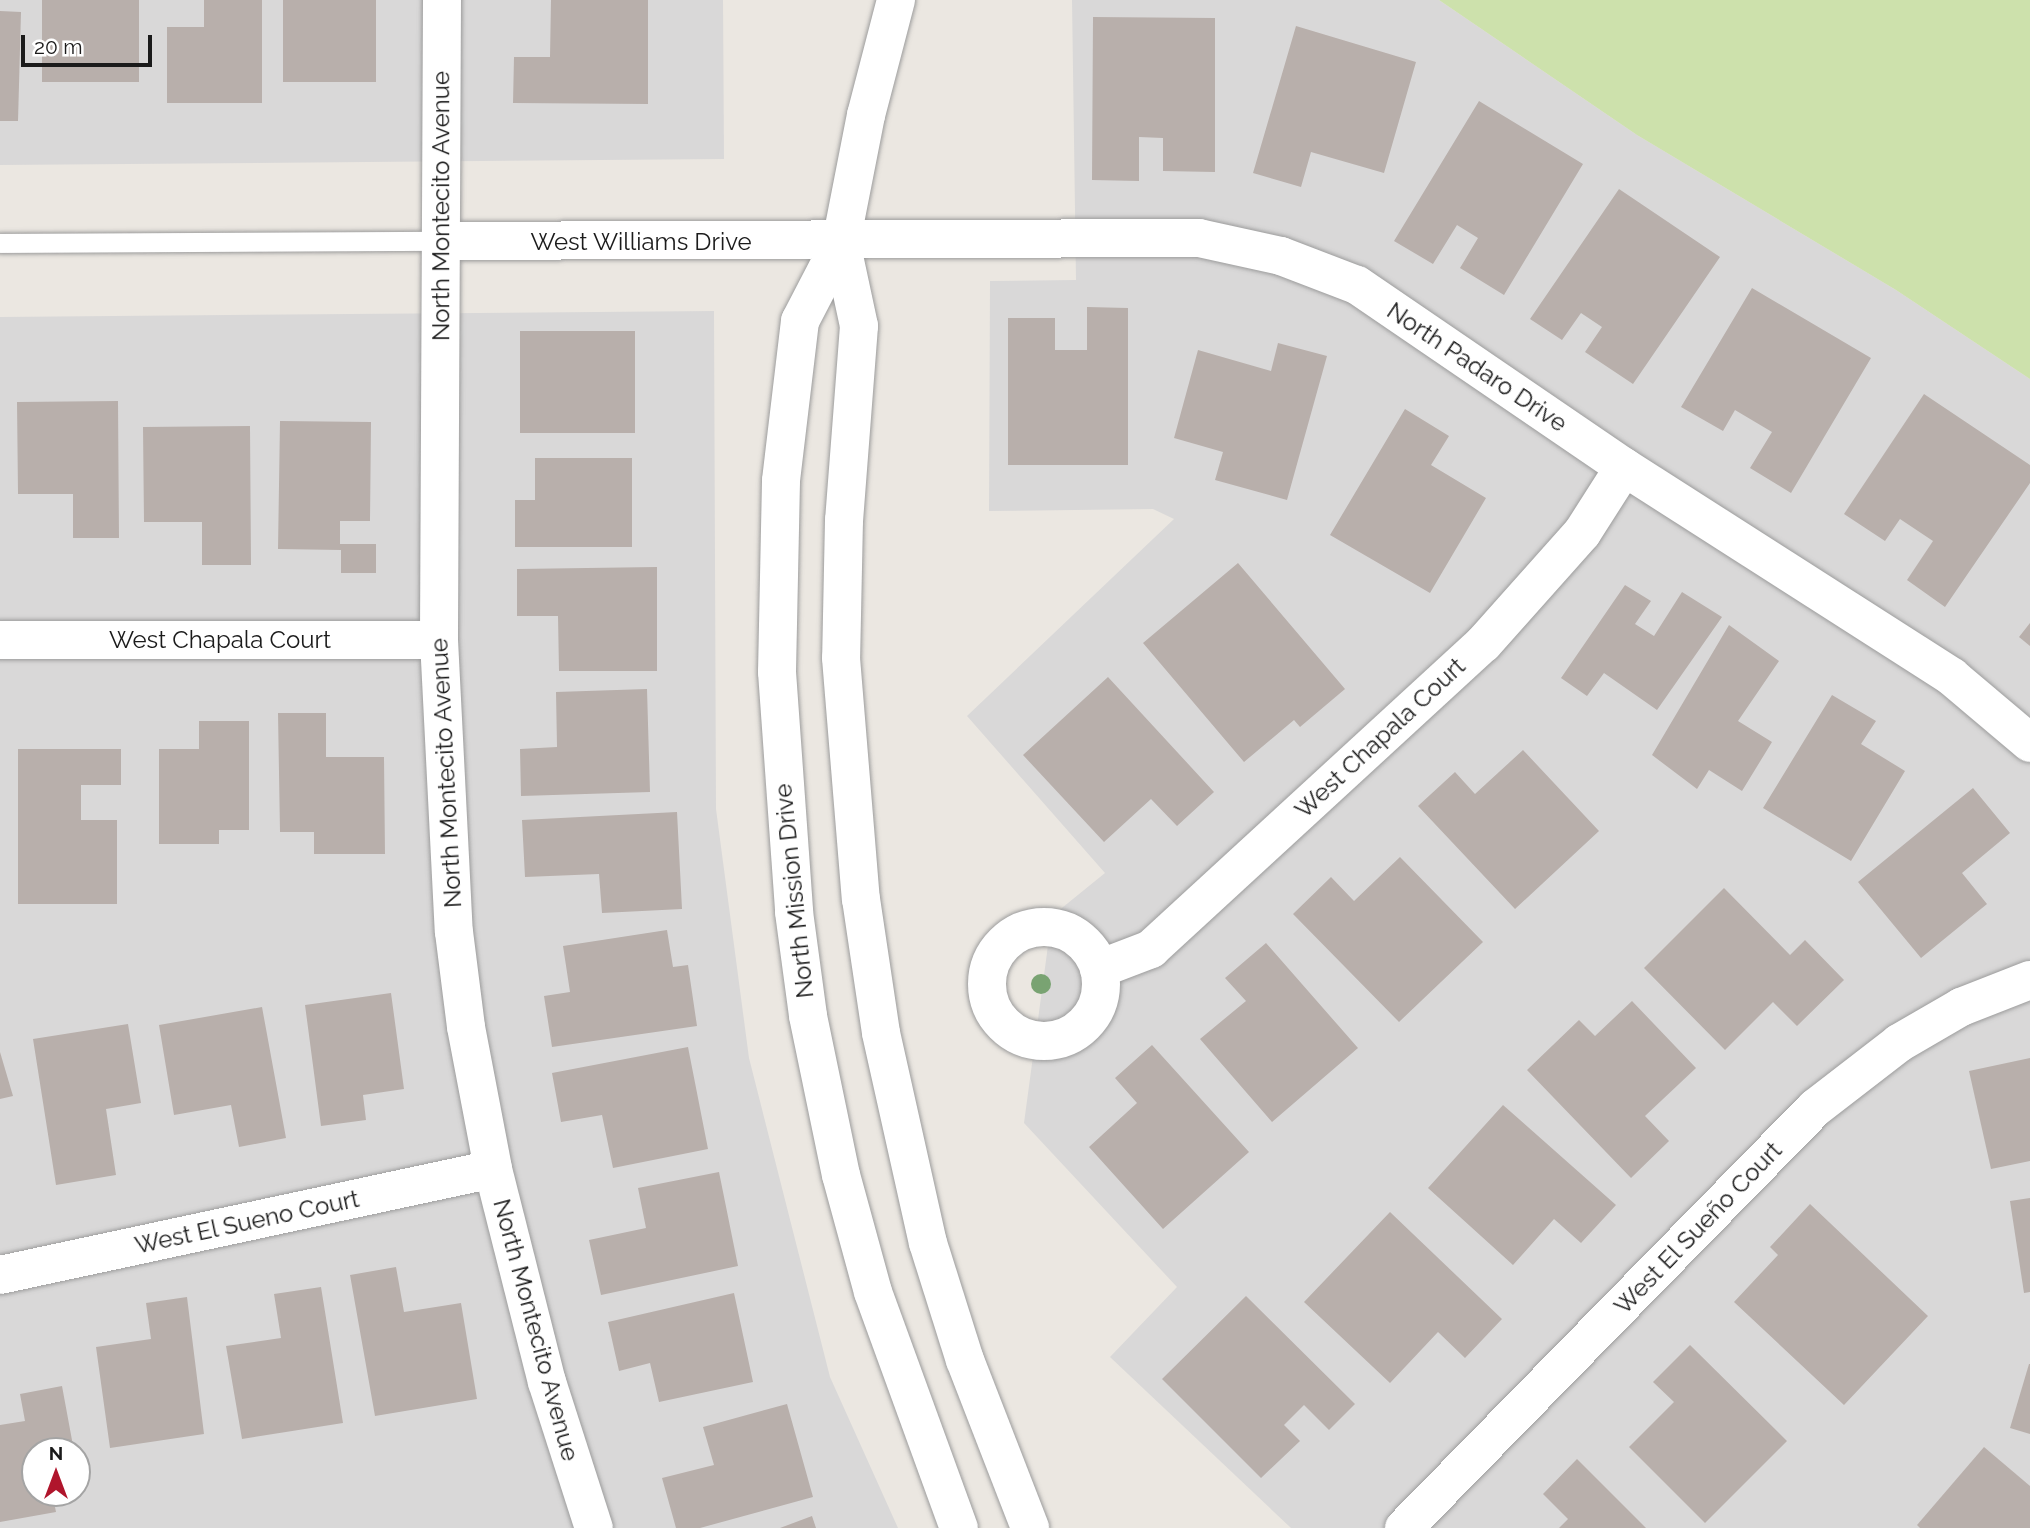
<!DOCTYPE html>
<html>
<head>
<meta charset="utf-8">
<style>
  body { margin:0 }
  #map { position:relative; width:2030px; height:1528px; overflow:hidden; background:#ebe7e1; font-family:Raleway,sans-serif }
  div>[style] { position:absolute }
  .residential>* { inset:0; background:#d9d8d8 }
  .grass>* { inset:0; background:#cde1ac }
  .building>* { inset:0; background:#b8afab }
  .roads { filter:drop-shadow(0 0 2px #9c9c9c) drop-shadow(0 0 2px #9c9c9c) }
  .service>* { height:19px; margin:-9.5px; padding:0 9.5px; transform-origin:9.5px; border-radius:9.5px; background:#fff }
  .minor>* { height:38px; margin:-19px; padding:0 19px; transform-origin:19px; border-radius:19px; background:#fff }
  .minor>.ring { margin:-19px; padding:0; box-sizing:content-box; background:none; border:38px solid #fff; border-radius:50% }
  .tertiary>* { height:38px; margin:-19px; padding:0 19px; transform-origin:19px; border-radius:19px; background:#fff }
  .trees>* { width:20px; height:20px; margin:-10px; border-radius:50%; background:#79a372 }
  span { translate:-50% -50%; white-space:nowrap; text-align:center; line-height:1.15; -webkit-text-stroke:6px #fff; paint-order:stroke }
  .street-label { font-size:24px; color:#1b1b1b }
  .north { position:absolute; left:21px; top:1437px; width:70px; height:70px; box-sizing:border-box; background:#fff; border:2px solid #a4a4a4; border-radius:50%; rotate:0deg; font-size:19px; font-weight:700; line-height:28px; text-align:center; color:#1b1b1b }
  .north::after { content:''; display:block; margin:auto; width:24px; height:32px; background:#b0152c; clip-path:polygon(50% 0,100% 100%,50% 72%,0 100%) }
  .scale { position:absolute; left:21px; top:35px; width:131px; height:32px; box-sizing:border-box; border:4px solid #1b1b1b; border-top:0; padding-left:9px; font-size:21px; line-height:24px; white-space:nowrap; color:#1b1b1b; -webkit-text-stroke:5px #fff; paint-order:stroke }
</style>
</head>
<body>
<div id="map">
  <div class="residential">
    <div style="clip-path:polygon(0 0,723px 0,724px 159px,0 165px)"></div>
    <div style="clip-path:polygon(1072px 0,1439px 0,1637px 135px,1896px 290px,2030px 379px,2030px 1528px,1291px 1528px,1110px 1357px,1177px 1287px,1024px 1123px,1052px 916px,1105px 873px,967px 716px,1174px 519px,1153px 509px,989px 511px,990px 281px,1076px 280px)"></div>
    <div style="clip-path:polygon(evenodd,714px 311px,716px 809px,749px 1058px,830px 1377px,898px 1528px,0 1528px,0 317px,714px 311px,35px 1451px,77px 1451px,77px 1493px,35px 1493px,35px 1451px)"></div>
  </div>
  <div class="grass">
    <div style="clip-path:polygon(1439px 0,2030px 0,2030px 379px,1896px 290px,1637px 135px)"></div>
  </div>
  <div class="building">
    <div style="clip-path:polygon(42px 0,139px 0,139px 82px,42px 82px)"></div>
    <div style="clip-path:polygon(204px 0,262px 0,262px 103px,167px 103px,167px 27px,204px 27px)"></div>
    <div style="clip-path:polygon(283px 0,376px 0,376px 82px,283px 82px)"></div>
    <div style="clip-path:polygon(551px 0,648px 0,648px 104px,513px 103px,514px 57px,550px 57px)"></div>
    <div style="clip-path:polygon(0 11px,21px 12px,18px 121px,0 121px)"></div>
    <div style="clip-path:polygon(1093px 17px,1215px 18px,1215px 172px,1163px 171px,1163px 138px,1139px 137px,1139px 181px,1092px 180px)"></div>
    <div style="clip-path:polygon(1296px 26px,1416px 62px,1384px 173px,1311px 152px,1301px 187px,1253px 173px)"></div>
    <div style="clip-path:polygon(1479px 101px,1583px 164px,1504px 295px,1460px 268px,1478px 238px,1457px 225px,1433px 264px,1394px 241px)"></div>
    <div style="clip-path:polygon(1619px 189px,1720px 257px,1633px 384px,1585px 352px,1602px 327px,1581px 313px,1562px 340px,1530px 319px)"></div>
    <div style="clip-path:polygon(1752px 288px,1871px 358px,1791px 493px,1750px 468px,1772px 432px,1735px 410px,1723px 431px,1681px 407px)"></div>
    <div style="clip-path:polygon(1087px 307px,1128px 308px,1128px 465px,1008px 465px,1008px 318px,1055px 318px,1055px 350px,1087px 350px)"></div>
    <div style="clip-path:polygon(520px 331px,635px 331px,635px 433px,520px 433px)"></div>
    <div style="clip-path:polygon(1278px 343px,1327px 356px,1287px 500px,1215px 480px,1223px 452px,1174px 438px,1198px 350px,1271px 371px)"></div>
    <div style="clip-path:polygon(1924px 394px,2030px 465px,2030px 483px,1945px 607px,1907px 580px,1933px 541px,1900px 519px,1885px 541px,1844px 514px)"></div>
    <div style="clip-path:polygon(118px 401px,119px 538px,73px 538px,73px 494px,18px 494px,17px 402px)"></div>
    <div style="clip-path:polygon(1405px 409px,1449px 436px,1431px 465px,1486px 498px,1430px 593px,1330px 535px)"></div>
    <div style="clip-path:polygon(280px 421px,371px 422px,370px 521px,340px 521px,340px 544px,376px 544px,376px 573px,341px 573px,341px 550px,278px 549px)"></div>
    <div style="clip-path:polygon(250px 426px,251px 565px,202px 565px,202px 522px,144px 522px,143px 427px)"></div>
    <div style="clip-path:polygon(535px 458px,632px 458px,632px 547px,515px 547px,515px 500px,535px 500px)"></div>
    <div style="clip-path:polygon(1238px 563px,1345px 689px,1300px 727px,1294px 720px,1244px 762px,1143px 643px)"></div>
    <div style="clip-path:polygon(657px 567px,657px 671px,559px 671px,558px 616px,517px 616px,517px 569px)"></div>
    <div style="clip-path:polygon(1625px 585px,1651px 601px,1635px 624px,1654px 636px,1682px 592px,1722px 617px,1657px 710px,1604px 673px,1587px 696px,1561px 678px)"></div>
    <div style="clip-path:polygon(2030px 623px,2030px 646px,2019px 637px)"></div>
    <div style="clip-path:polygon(1729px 625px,1779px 661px,1738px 721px,1772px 742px,1742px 791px,1709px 770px,1697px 789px,1652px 755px)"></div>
    <div style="clip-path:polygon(1108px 677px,1214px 792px,1177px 826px,1151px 799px,1104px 842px,1023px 755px)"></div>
    <div style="clip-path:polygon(647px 689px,650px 792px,521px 796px,520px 749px,557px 747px,556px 692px)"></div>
    <div style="clip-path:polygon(1832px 695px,1876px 721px,1861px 744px,1905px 771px,1851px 861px,1763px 808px)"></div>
    <div style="clip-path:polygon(278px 713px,326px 713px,326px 757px,384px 757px,385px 854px,314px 854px,314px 832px,280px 832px)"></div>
    <div style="clip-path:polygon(199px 721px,249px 721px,249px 830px,219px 830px,219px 844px,159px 844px,159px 749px,199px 749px)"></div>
    <div style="clip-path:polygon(18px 749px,121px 749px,121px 785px,81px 785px,81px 820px,117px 820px,117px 904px,18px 904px)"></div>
    <div style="clip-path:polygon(1523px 750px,1599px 831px,1515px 909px,1418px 806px,1455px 772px,1475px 794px)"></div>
    <div style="clip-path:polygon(1973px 788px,2010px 833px,1962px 873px,1987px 904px,1921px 958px,1858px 882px)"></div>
    <div style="clip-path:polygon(677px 812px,682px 909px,602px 913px,599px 874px,525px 877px,522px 820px)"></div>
    <div style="clip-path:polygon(1400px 857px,1483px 942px,1399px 1022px,1293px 914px,1331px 877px,1354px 901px)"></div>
    <div style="clip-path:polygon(1724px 888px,1790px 955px,1805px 940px,1844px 980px,1797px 1026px,1773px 1002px,1725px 1050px,1644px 968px)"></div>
    <div style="clip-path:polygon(667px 930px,673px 967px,688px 965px,697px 1026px,552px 1047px,544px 996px,570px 992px,563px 946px)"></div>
    <div style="clip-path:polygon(1266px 943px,1358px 1048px,1272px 1122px,1200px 1039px,1246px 1001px,1225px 978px)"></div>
    <div style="clip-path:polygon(391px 993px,404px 1089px,363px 1095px,366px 1120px,321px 1126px,305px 1005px)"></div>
    <div style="clip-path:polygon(1632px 1001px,1696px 1068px,1645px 1116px,1669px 1141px,1631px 1178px,1527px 1070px,1579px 1020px,1595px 1036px)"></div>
    <div style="clip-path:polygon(262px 1007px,286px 1138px,239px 1147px,231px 1105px,174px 1115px,159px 1025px)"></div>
    <div style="clip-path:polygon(128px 1024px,141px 1103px,106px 1109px,116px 1175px,56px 1185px,33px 1039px)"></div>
    <div style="clip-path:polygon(1152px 1045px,1249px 1152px,1163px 1229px,1089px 1147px,1137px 1103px,1115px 1078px)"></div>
    <div style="clip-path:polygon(688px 1047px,708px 1149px,613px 1168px,602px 1115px,561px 1122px,552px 1073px)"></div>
    <div style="clip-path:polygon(0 1052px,13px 1096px,0 1099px)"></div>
    <div style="clip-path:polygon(2030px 1058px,2030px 1161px,1991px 1169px,1969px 1071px)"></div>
    <div style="clip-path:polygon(1503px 1105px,1616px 1205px,1581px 1243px,1554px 1219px,1513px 1265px,1428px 1188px)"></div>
    <div style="clip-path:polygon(719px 1172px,738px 1266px,601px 1295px,589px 1240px,646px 1228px,638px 1188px)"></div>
    <div style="clip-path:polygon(2030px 1198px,2030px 1292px,2024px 1293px,2010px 1201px)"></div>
    <div style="clip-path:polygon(1810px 1204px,1928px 1316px,1844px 1405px,1734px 1302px,1778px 1255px,1770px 1247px)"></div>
    <div style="clip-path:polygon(1390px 1212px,1502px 1319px,1465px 1358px,1438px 1332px,1390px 1383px,1304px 1302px)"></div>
    <div style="clip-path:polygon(396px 1267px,404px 1312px,461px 1303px,477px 1399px,375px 1416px,350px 1275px)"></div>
    <div style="clip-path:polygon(321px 1287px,343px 1423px,242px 1439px,226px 1346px,281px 1338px,274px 1294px)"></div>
    <div style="clip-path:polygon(734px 1293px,753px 1382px,659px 1402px,650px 1363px,619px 1371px,608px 1322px)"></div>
    <div style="clip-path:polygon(1246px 1296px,1355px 1404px,1329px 1430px,1304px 1405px,1284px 1425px,1300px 1441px,1261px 1478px,1162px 1379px)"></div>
    <div style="clip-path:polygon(187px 1297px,204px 1434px,110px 1448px,96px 1347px,151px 1339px,146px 1303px)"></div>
    <div style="clip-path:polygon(1690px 1345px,1787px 1441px,1705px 1523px,1629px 1447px,1674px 1402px,1653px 1382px)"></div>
    <div style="clip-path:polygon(2029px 1364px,2030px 1364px,2030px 1434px,2010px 1428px)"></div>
    <div style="clip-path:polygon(62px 1386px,74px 1451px,35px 1451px,35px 1493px,69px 1494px,53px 1497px,56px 1512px,0 1522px,0 1425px,25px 1421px,20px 1394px)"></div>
    <div style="clip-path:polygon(787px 1404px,813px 1497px,700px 1528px,676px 1528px,662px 1478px,714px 1465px,703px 1427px)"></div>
    <div style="clip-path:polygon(1984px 1447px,2030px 1486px,2030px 1528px,1920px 1528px,1917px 1525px)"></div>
    <div style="clip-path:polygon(1577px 1459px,1646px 1528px,1559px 1528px,1568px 1519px,1543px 1494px)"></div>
    <div style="clip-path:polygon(812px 1516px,816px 1528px,780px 1528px)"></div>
  </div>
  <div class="roads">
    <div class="service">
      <div style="left:0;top:243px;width:440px;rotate:-0.3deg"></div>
    </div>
    <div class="minor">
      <div style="left:442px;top:0;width:640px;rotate:90.27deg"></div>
      <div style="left:439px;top:640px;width:292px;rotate:87.1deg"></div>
      <div style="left:454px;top:932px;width:96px;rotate:82.8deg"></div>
      <div style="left:466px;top:1027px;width:145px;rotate:79.2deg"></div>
      <div style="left:493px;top:1169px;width:220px;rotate:75.8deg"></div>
      <div style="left:547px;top:1382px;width:153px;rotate:72.2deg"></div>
      <div style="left:440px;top:241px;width:759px;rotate:-0.23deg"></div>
      <div style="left:1199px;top:238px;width:84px;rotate:12.4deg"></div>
      <div style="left:1281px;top:256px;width:81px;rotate:20.9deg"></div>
      <div style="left:1357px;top:285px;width:323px;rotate:34.3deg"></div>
      <div style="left:1624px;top:467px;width:389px;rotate:32.6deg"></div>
      <div style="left:1952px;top:677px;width:102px;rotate:40.2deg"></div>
      <div style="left:0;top:640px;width:439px"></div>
      <div class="ring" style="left:987px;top:927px;width:76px;height:76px"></div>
      <div style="left:1099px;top:969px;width:56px;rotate:-21deg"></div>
      <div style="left:1151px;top:949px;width:451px;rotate:-42.6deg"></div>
      <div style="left:1483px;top:644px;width:149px;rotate:-48.3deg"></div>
      <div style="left:1582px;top:533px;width:78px;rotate:-57.5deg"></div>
      <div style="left:0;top:1275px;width:504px;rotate:-12.13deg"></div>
      <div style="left:1404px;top:1528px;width:588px;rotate:-45.62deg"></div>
      <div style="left:1815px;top:1108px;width:106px;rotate:-37.7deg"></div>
      <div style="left:1899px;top:1043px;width:72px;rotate:-30.1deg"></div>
      <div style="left:1961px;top:1007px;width:74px;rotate:-21.4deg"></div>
    </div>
    <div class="tertiary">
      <div style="left:896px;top:0;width:119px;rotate:104.6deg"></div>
      <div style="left:866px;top:115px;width:129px;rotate:101.1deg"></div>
      <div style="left:841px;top:242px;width:89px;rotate:117.4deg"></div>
      <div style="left:800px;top:321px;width:161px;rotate:96.8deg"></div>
      <div style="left:781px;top:481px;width:191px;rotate:91.2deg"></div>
      <div style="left:777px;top:672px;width:241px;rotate:85.9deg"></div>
      <div style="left:794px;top:912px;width:105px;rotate:82.3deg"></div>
      <div style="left:808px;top:1016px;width:162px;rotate:78.3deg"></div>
      <div style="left:841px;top:1175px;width:121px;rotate:74.7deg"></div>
      <div style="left:873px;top:1292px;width:251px;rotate:70deg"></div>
      <div style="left:841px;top:242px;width:86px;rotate:77.9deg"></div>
      <div style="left:859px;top:326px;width:195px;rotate:94.4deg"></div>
      <div style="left:844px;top:520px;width:138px;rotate:91.2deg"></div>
      <div style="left:841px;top:658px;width:242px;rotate:85.3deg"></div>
      <div style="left:861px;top:899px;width:135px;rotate:81.5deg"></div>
      <div style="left:881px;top:1033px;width:215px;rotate:77.4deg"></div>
      <div style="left:928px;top:1243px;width:123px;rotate:72.5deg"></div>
      <div style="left:965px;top:1360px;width:180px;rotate:68.8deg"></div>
    </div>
  </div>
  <div class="trees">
    <div style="left:1041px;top:984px"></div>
  </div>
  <div class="street-label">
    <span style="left:441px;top:206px;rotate:-90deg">North Montecito Avenue</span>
    <span style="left:641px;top:242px">West Williams Drive</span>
    <span style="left:1477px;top:367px;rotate:34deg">North Padaro Drive</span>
    <span style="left:220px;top:640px">West Chapala Court</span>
    <span style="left:1380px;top:738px;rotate:-43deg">West Chapala Court</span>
    <span style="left:446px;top:773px;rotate:-93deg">North Montecito Avenue</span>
    <span style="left:794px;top:891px;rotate:-96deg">North Mission Drive</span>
    <span style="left:247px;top:1222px;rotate:-12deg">West El Sueno Court</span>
    <span style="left:1698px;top:1228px;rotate:-46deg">West El Sueño Court</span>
    <span style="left:536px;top:1330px;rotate:75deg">North Montecito Avenue</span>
  </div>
  <div class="north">N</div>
  <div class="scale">20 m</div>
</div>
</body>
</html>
